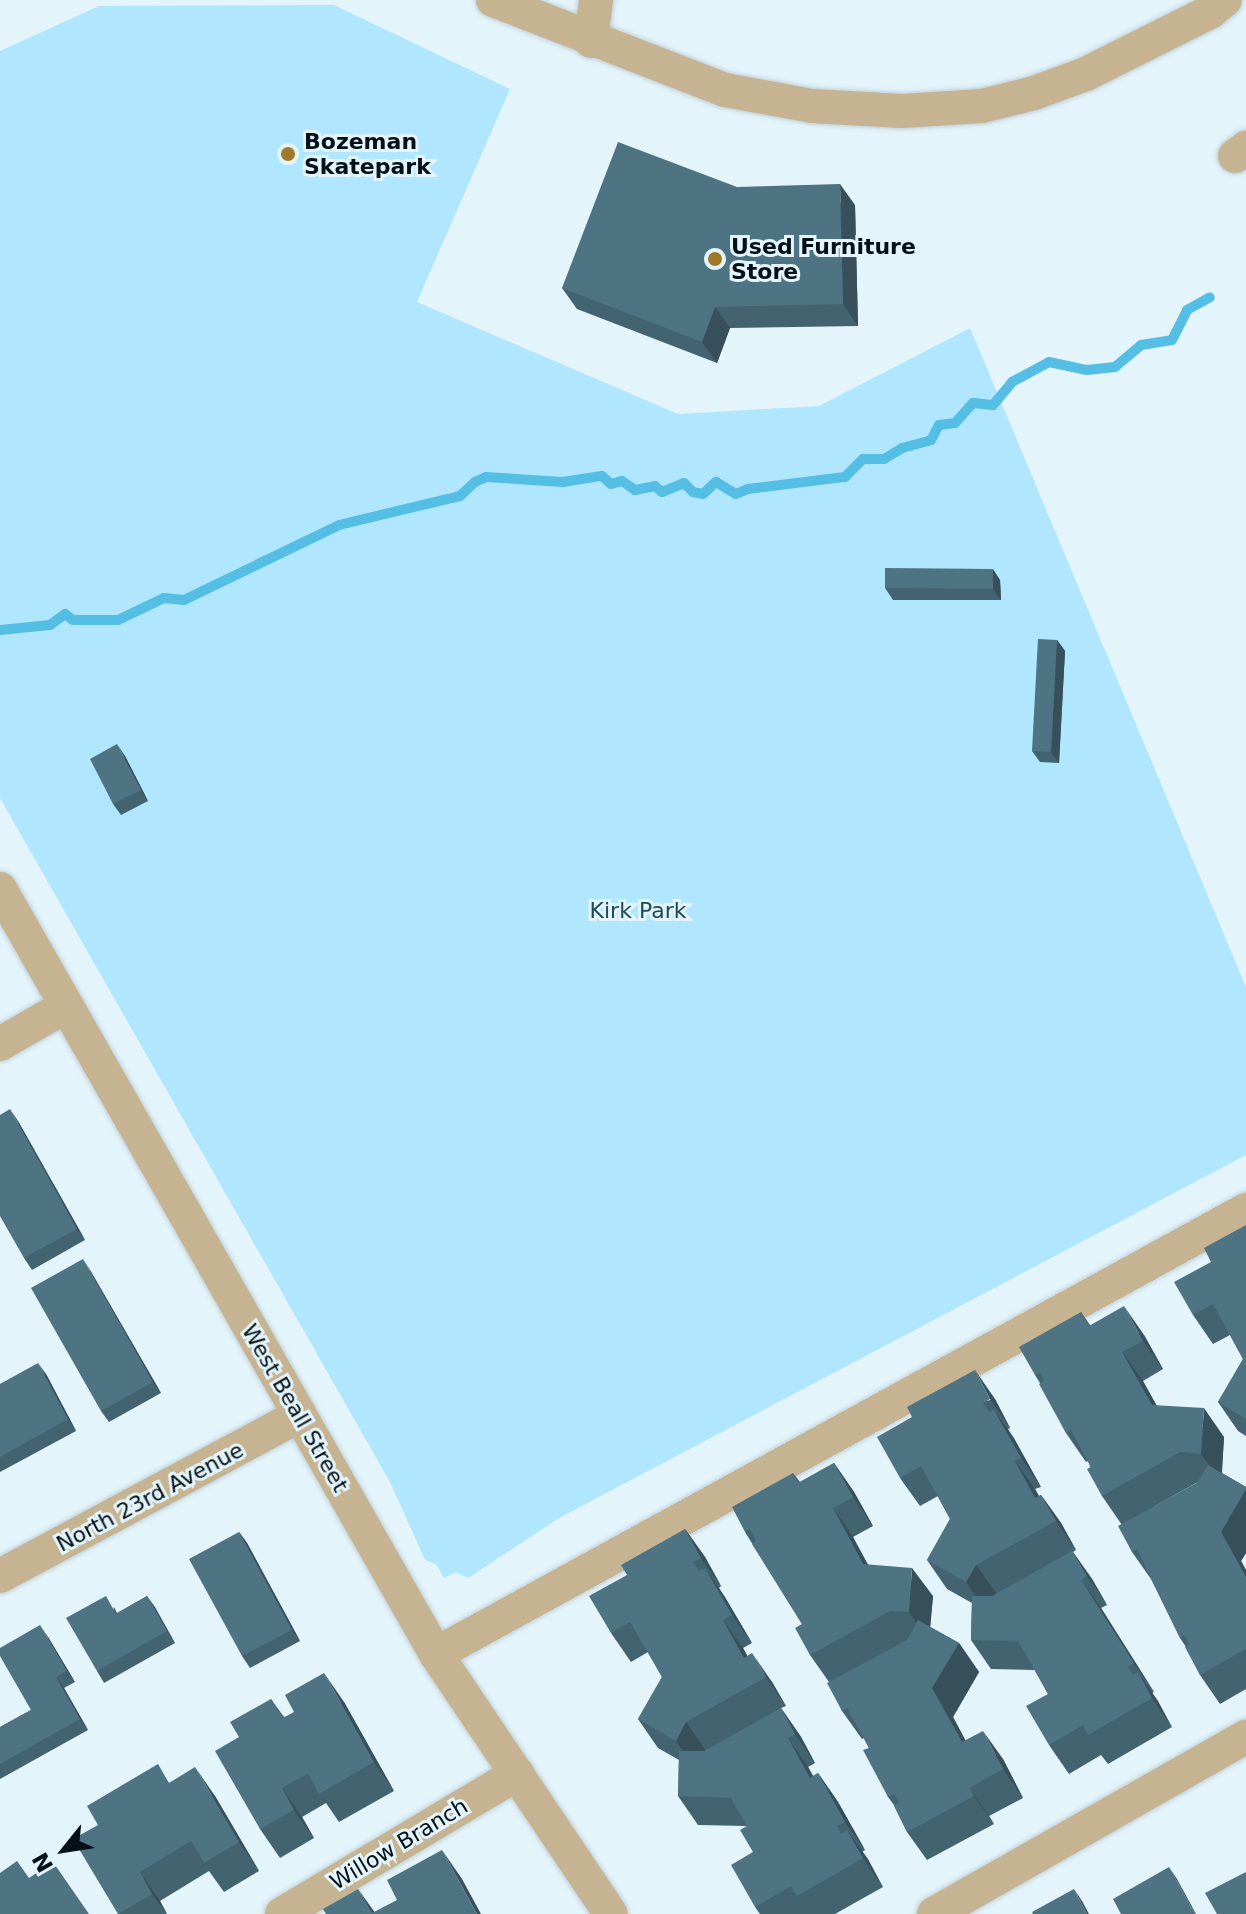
<!DOCTYPE html>
<html>
<head>
<meta charset="utf-8">
<style>
  body { margin:0 }
  #map { position:relative; width:1246px; height:1914px; overflow:hidden; background:#e4f4fb; font-family:"DejaVu Sans",sans-serif }
  div>[style] { position:absolute }
  .green>* { inset:0; background:#b0e7fe }
  .stream>* { height:10px; margin:-5px; padding:0 5px; transform-origin:5px; border-radius:5px; background:#54bee5 }
  .roads { filter:drop-shadow(0 0 2px #c0d0d6) drop-shadow(0 0 2px #c0d0d6) }
  .minor>* { height:34px; margin:-17px; padding:0 17px; transform-origin:17px; border-radius:17px; background:#c5b391 }
  .wall>* { inset:0; background:#436370 }
  .shaded-wall>* { inset:0; background:#37505b }
  .building>* { inset:0; background:#4e7382 }
  .dots>* { width:22px; height:22px; translate:-50% -50%; box-sizing:border-box; border:4px solid #e4f4fb; border-radius:50% }
  span { translate:-50% -50%; white-space:nowrap; text-align:center; line-height:1.15; -webkit-text-stroke:6px #e4f4fb; paint-order:stroke }
  .poi-label { font-size:22px; color:#031016; font-weight:700 }
  .left { translate:0 -50%; text-align:left }
  .park-label { font-size:22px; color:#1c4a5a }
  .street-label { font-size:22px; color:#031016 }
  .north { position:absolute; left:24px; top:1810px; width:80px; height:80px; -webkit-text-stroke:6px #e4f4fb; paint-order:stroke; rotate:240deg; font-size:22px; font-weight:700; line-height:32px; text-align:center; color:#031016 }
  .north::after { content:''; display:block; margin:auto; width:28px; height:36px; background:#031016; clip-path:polygon(50% 0,100% 100%,50% 72%,0 100%) }
</style>
</head>
<body>
<div id="map">
  <div class="green">
    <div style="clip-path:polygon(334px 5px,510px 89px,417px 302px,678px 414px,819px 406px,970px 328px,1246px 987px,1246px 1155px,559px 1518px,468px 1578px,456px 1572px,444px 1578px,436px 1564px,425px 1560px,390px 1482px,0 798px,0 51px,99px 6px)"></div>
  </div>
  <div class="stream">
    <div style="left:0;top:630px;width:50px;rotate:-5.7deg"></div>
    <div style="left:50px;top:625px;width:19px;rotate:-36deg"></div>
    <div style="left:65px;top:614px;width:10px;rotate:37deg"></div>
    <div style="left:73px;top:620px;width:45px"></div>
    <div style="left:118px;top:620px;width:51px;rotate:-25.6deg"></div>
    <div style="left:164px;top:598px;width:20px;rotate:6deg"></div>
    <div style="left:184px;top:600px;width:172px;rotate:-25.8deg"></div>
    <div style="left:339px;top:525px;width:124px;rotate:-13.5deg"></div>
    <div style="left:460px;top:496px;width:21px;rotate:-43deg"></div>
    <div style="left:475px;top:482px;width:12px;rotate:-24deg"></div>
    <div style="left:486px;top:477px;width:77px;rotate:3.7deg"></div>
    <div style="left:563px;top:482px;width:39px;rotate:-9deg"></div>
    <div style="left:602px;top:476px;width:12px;rotate:42deg"></div>
    <div style="left:611px;top:484px;width:11px;rotate:-15deg"></div>
    <div style="left:622px;top:481px;width:16px;rotate:35deg"></div>
    <div style="left:635px;top:490px;width:20px;rotate:-11deg"></div>
    <div style="left:655px;top:486px;width:9px;rotate:41deg"></div>
    <div style="left:662px;top:492px;width:24px;rotate:-22deg"></div>
    <div style="left:684px;top:483px;width:13px;rotate:45deg"></div>
    <div style="left:693px;top:492px;width:10px;rotate:11deg"></div>
    <div style="left:703px;top:494px;width:18px;rotate:-43deg"></div>
    <div style="left:716px;top:482px;width:23px;rotate:31deg"></div>
    <div style="left:736px;top:494px;width:13px;rotate:-23deg"></div>
    <div style="left:748px;top:489px;width:98px;rotate:-7.1deg"></div>
    <div style="left:845px;top:477px;width:25px;rotate:-45deg"></div>
    <div style="left:863px;top:459px;width:21px"></div>
    <div style="left:884px;top:459px;width:21px;rotate:-31deg"></div>
    <div style="left:902px;top:448px;width:30px;rotate:-15deg"></div>
    <div style="left:931px;top:440px;width:17px;rotate:-62deg"></div>
    <div style="left:939px;top:425px;width:16px;rotate:-7deg"></div>
    <div style="left:955px;top:423px;width:27px;rotate:-48deg"></div>
    <div style="left:973px;top:403px;width:20px;rotate:6deg"></div>
    <div style="left:993px;top:405px;width:30px;rotate:-50deg"></div>
    <div style="left:1012px;top:382px;width:42px;rotate:-28.4deg"></div>
    <div style="left:1049px;top:362px;width:39px;rotate:12deg"></div>
    <div style="left:1087px;top:370px;width:28px;rotate:-6deg"></div>
    <div style="left:1115px;top:367px;width:34px;rotate:-40deg"></div>
    <div style="left:1141px;top:345px;width:31px;rotate:-9deg"></div>
    <div style="left:1172px;top:340px;width:34px;rotate:-63deg"></div>
    <div style="left:1187px;top:310px;width:26px;rotate:-29deg"></div>
  </div>
  <div class="roads">
    <div class="minor">
      <div style="left:493px;top:0;width:249px;rotate:21.2deg"></div>
      <div style="left:725px;top:90px;width:88px;rotate:10.4deg"></div>
      <div style="left:812px;top:106px;width:90px;rotate:3.2deg"></div>
      <div style="left:902px;top:111px;width:80px;rotate:-3.6deg"></div>
      <div style="left:982px;top:106px;width:54px;rotate:-14deg"></div>
      <div style="left:1034px;top:93px;width:55px;rotate:-20.1deg"></div>
      <div style="left:1086px;top:74px;width:139px;rotate:-26.6deg"></div>
      <div style="left:1210px;top:12px;width:19px;rotate:-39deg"></div>
      <div style="left:591px;top:41px;width:41px;rotate:-83deg"></div>
      <div style="left:1235px;top:156px;width:14px;rotate:-36deg"></div>
      <div style="left:0;top:889px;width:881px;rotate:60.32deg"></div>
      <div style="left:436px;top:1654px;width:313px;rotate:56.1deg"></div>
      <div style="left:0;top:1044px;width:76px;rotate:-29.9deg"></div>
      <div style="left:0;top:1576px;width:339px;rotate:-28.2deg"></div>
      <div style="left:436px;top:1654px;width:924px;rotate:-28.73deg"></div>
      <div style="left:282px;top:1914px;width:274px;rotate:-30.8deg"></div>
      <div style="left:934px;top:1914px;width:359px;rotate:-29.6deg"></div>
    </div>
  </div>
  <div class="wall">
    <div style="clip-path:polygon(737px 187px,855px 205px,858px 326px,730px 328px,717px 363px,577px 309px,562px 288px)"></div>
    <div style="clip-path:polygon(1000px 580px,1001px 600px,893px 600px,885px 588px)"></div>
    <div style="clip-path:polygon(1057px 640px,1065px 651px,1059px 763px,1040px 762px,1032px 751px)"></div>
    <div style="clip-path:polygon(125px 756px,148px 801px,121px 815px,113px 804px)"></div>
    <div style="clip-path:polygon(18px 1121px,85px 1240px,32px 1270px,24px 1258px)"></div>
    <div style="clip-path:polygon(1246px 1225px,1246px 1436px,1238px 1431px,1218px 1402px,1243px 1359px,1230px 1335px,1213px 1344px,1193px 1315px,1211px 1262px)"></div>
    <div style="clip-path:polygon(90px 1270px,161px 1393px,109px 1422px,101px 1411px)"></div>
    <div style="clip-path:polygon(evenodd,1081px 1312px,1090px 1325px,1144px 1335px,1163px 1369px,1143px 1381px,1156px 1405px,1224px 1437px,1222px 1473px,1246px 1487px,1246px 1553px,1241px 1561px,1246px 1570px,1246px 1689px,1220px 1704px,1200px 1675px,1186px 1647px,1180px 1638px,1151px 1579px,1132px 1552px,1122px 1525px,1102px 1496px,1088px 1461px,1086px 1462px,1066px 1433px,1040px 1383px,1035px 1375px,1081px 1312px,1198px 1482px,1197px 1483px,1128px 1521px,1198px 1482px)"></div>
    <div style="clip-path:polygon(46px 1374px,76px 1431px,0 1472px,0 1384px)"></div>
    <div style="clip-path:polygon(995px 1399px,1010px 1428px,1008px 1429px,1041px 1487px,1035px 1489px,1039px 1496px,1041px 1495px,1061px 1523px,1076px 1550px,1073px 1552px,1092px 1579px,1107px 1605px,1101px 1608px,1154px 1692px,1152px 1693px,1172px 1727px,1108px 1764px,1101px 1755px,1069px 1774px,1049px 1745px,1048px 1694px,1035px 1670px,991px 1669px,971px 1640px,972px 1603px,947px 1589px,927px 1560px,950px 1519px,938px 1496px,920px 1506px,900px 1478px,912px 1417px)"></div>
    <div style="clip-path:polygon(834px 1463px,854px 1492px,873px 1526px,853px 1537px,867px 1564px,933px 1596px,930px 1627px,959px 1643px,979px 1672px,953px 1717px,965px 1740px,1003px 1759px,1023px 1798px,989px 1816px,994px 1824px,927px 1860px,907px 1832px,894px 1805px,888px 1797px,869px 1748px,864px 1738px,862px 1739px,842px 1711px,829px 1682px,810px 1655px,802px 1624px,745px 1532px,793px 1473px,800px 1482px)"></div>
    <div style="clip-path:polygon(685px 1529px,705px 1557px,721px 1586px,719px 1588px,752px 1643px,743px 1648px,747px 1656px,772px 1682px,786px 1706px,781px 1708px,801px 1737px,815px 1763px,808px 1767px,813px 1776px,818px 1773px,838px 1802px,865px 1850px,862px 1852px,883px 1887px,835px 1914px,760px 1914px,755px 1907px,753px 1852px,746px 1826px,698px 1825px,678px 1796px,679px 1760px,658px 1748px,638px 1719px,662px 1677px,648px 1652px,631px 1662px,611px 1633px,627px 1575px)"></div>
    <div style="clip-path:polygon(239px 1532px,247px 1543px,300px 1641px,250px 1668px,242px 1656px)"></div>
    <div style="clip-path:polygon(147px 1596px,175px 1643px,104px 1683px,97px 1671px,114px 1607px,117px 1613px)"></div>
    <div style="clip-path:polygon(48px 1637px,75px 1682px,64px 1688px,88px 1730px,0 1779px,0 1727px,31px 1710px)"></div>
    <div style="clip-path:polygon(271px 1699px,284px 1717px,344px 1702px,394px 1791px,339px 1822px,326px 1803px,302px 1817px,314px 1838px,280px 1858px,260px 1829px,239px 1737px)"></div>
    <div style="clip-path:polygon(170px 1782px,215px 1796px,259px 1871px,224px 1892px,209px 1871px,160px 1901px,167px 1914px,118px 1914px)"></div>
  </div>
  <div class="shaded-wall">
    <div style="clip-path:polygon(840px 184px,855px 205px,858px 326px,843px 304px)"></div>
    <div style="clip-path:polygon(715px 307px,730px 328px,717px 363px,702px 342px)"></div>
    <div style="clip-path:polygon(993px 569px,1000px 580px,1001px 600px,993px 589px)"></div>
    <div style="clip-path:polygon(1057px 640px,1065px 651px,1059px 763px,1051px 752px)"></div>
    <div style="clip-path:polygon(117px 744px,125px 756px,148px 801px,141px 790px)"></div>
    <div style="clip-path:polygon(10px 1109px,18px 1121px,85px 1240px,77px 1229px)"></div>
    <div style="clip-path:polygon(83px 1259px,90px 1270px,161px 1393px,153px 1382px)"></div>
    <div style="clip-path:polygon(1124px 1306px,1144px 1335px,1163px 1369px,1143px 1341px)"></div>
    <div style="clip-path:polygon(1122px 1352px,1143px 1381px,1172px 1433px,1152px 1405px)"></div>
    <div style="clip-path:polygon(38px 1363px,46px 1374px,76px 1431px,68px 1419px)"></div>
    <div style="clip-path:polygon(975px 1370px,995px 1399px,1010px 1428px,990px 1399px)"></div>
    <div style="clip-path:polygon(1204px 1408px,1224px 1437px,1221px 1482px,1201px 1454px)"></div>
    <div style="clip-path:polygon(994px 1410px,1014px 1438px,1041px 1487px,1021px 1458px)"></div>
    <div style="clip-path:polygon(1015px 1461px,1035px 1489px,1055px 1526px,1035px 1498px)"></div>
    <div style="clip-path:polygon(834px 1463px,854px 1492px,873px 1526px,853px 1497px)"></div>
    <div style="clip-path:polygon(1246px 1489px,1246px 1553px,1241px 1561px,1246px 1570px,1246px 1577px,1221px 1532px)"></div>
    <div style="clip-path:polygon(1041px 1495px,1061px 1523px,1076px 1550px,1056px 1521px)"></div>
    <div style="clip-path:polygon(833px 1508px,853px 1537px,883px 1592px,863px 1564px)"></div>
    <div style="clip-path:polygon(685px 1529px,705px 1557px,721px 1586px,701px 1558px)"></div>
    <div style="clip-path:polygon(239px 1532px,247px 1543px,300px 1641px,292px 1630px)"></div>
    <div style="clip-path:polygon(1072px 1551px,1092px 1579px,1107px 1605px,1087px 1576px)"></div>
    <div style="clip-path:polygon(976px 1565px,996px 1593px,986px 1611px,966px 1582px)"></div>
    <div style="clip-path:polygon(705px 1568px,725px 1597px,752px 1643px,732px 1615px)"></div>
    <div style="clip-path:polygon(912px 1568px,933px 1596px,929px 1641px,909px 1612px)"></div>
    <div style="clip-path:polygon(1081px 1580px,1101px 1608px,1154px 1692px,1134px 1663px)"></div>
    <div style="clip-path:polygon(147px 1596px,155px 1607px,175px 1643px,167px 1631px)"></div>
    <div style="clip-path:polygon(723px 1620px,743px 1648px,761px 1680px,744px 1658px)"></div>
    <div style="clip-path:polygon(40px 1625px,48px 1637px,75px 1682px,67px 1671px)"></div>
    <div style="clip-path:polygon(959px 1643px,979px 1672px,953px 1717px,982px 1771px,962px 1742px,932px 1688px)"></div>
    <div style="clip-path:polygon(752px 1653px,772px 1682px,786px 1706px,766px 1677px)"></div>
    <div style="clip-path:polygon(1138px 1672px,1158px 1701px,1172px 1727px,1152px 1698px)"></div>
    <div style="clip-path:polygon(324px 1673px,344px 1702px,394px 1791px,374px 1762px)"></div>
    <div style="clip-path:polygon(56px 1677px,64px 1688px,88px 1730px,80px 1719px)"></div>
    <div style="clip-path:polygon(781px 1708px,801px 1737px,815px 1763px,795px 1734px)"></div>
    <div style="clip-path:polygon(686px 1722px,706px 1751px,696px 1770px,676px 1741px)"></div>
    <div style="clip-path:polygon(983px 1731px,1003px 1759px,1023px 1798px,1003px 1769px)"></div>
    <div style="clip-path:polygon(788px 1738px,808px 1767px,830px 1806px,810px 1778px)"></div>
    <div style="clip-path:polygon(195px 1767px,215px 1796px,259px 1871px,239px 1842px)"></div>
    <div style="clip-path:polygon(818px 1773px,838px 1802px,865px 1850px,845px 1822px)"></div>
    <div style="clip-path:polygon(282px 1788px,302px 1817px,314px 1838px,294px 1810px)"></div>
    <div style="clip-path:polygon(969px 1788px,989px 1816px,994px 1824px,974px 1796px)"></div>
    <div style="clip-path:polygon(847px 1830px,868px 1859px,883px 1887px,863px 1858px)"></div>
    <div style="clip-path:polygon(442px 1850px,462px 1879px,481px 1914px,477px 1914px)"></div>
    <div style="clip-path:polygon(1169px 1867px,1177px 1879px,1196px 1914px,1195px 1914px)"></div>
    <div style="clip-path:polygon(140px 1872px,160px 1901px,167px 1914px,152px 1894px)"></div>
    <div style="clip-path:polygon(358px 1889px,376px 1914px,372px 1914px)"></div>
    <div style="clip-path:polygon(1074px 1889px,1082px 1901px,1089px 1914px,1087px 1914px)"></div>
  </div>
  <div class="building">
    <div style="clip-path:polygon(618px 142px,737px 187px,840px 184px,843px 304px,715px 307px,702px 342px,562px 288px)"></div>
    <div style="clip-path:polygon(885px 568px,993px 569px,993px 589px,885px 588px)"></div>
    <div style="clip-path:polygon(1038px 639px,1057px 640px,1051px 752px,1032px 751px)"></div>
    <div style="clip-path:polygon(117px 744px,141px 790px,113px 804px,90px 759px)"></div>
    <div style="clip-path:polygon(10px 1109px,77px 1229px,24px 1258px,0 1216px,0 1115px)"></div>
    <div style="clip-path:polygon(1246px 1225px,1246px 1419px,1218px 1402px,1243px 1359px,1213px 1304px,1193px 1315px,1174px 1282px,1211px 1262px,1204px 1248px)"></div>
    <div style="clip-path:polygon(83px 1259px,153px 1382px,101px 1411px,31px 1288px)"></div>
    <div style="clip-path:polygon(1124px 1306px,1143px 1341px,1122px 1352px,1152px 1405px,1204px 1408px,1201px 1454px,1180px 1452px,1102px 1496px,1087px 1469px,1091px 1467px,1071px 1430px,1066px 1433px,1039px 1384px,1044px 1381px,1040px 1373px,1035px 1375px,1019px 1347px,1081px 1312px,1089px 1326px)"></div>
    <div style="clip-path:polygon(38px 1363px,68px 1419px,0 1457px,0 1384px)"></div>
    <div style="clip-path:polygon(975px 1370px,990px 1399px,983px 1403px,989px 1412px,994px 1410px,1021px 1458px,1015px 1461px,1035px 1498px,1041px 1495px,1056px 1521px,976px 1565px,966px 1582px,927px 1560px,950px 1519px,921px 1466px,900px 1478px,877px 1437px,912px 1417px,907px 1407px)"></div>
    <div style="clip-path:polygon(834px 1463px,853px 1497px,833px 1508px,863px 1564px,912px 1568px,909px 1612px,890px 1611px,810px 1655px,795px 1628px,802px 1624px,752px 1544px,756px 1541px,750px 1529px,745px 1532px,732px 1507px,793px 1473px,798px 1483px)"></div>
    <div style="clip-path:polygon(1208px 1465px,1246px 1487px,1246px 1489px,1221px 1532px,1246px 1577px,1246px 1649px,1200px 1675px,1185px 1647px,1190px 1645px,1184px 1635px,1180px 1638px,1137px 1549px,1132px 1552px,1118px 1526px,1197px 1483px)"></div>
    <div style="clip-path:polygon(685px 1529px,701px 1558px,693px 1562px,699px 1571px,705px 1568px,732px 1615px,723px 1620px,744px 1658px,752px 1653px,766px 1677px,686px 1722px,676px 1741px,638px 1719px,662px 1677px,630px 1622px,611px 1633px,589px 1596px,627px 1575px,621px 1565px)"></div>
    <div style="clip-path:polygon(239px 1532px,292px 1630px,242px 1656px,189px 1559px)"></div>
    <div style="clip-path:polygon(1072px 1551px,1087px 1576px,1081px 1580px,1134px 1663px,1128px 1667px,1133px 1675px,1138px 1672px,1152px 1698px,1088px 1735px,1083px 1725px,1049px 1745px,1026px 1706px,1048px 1694px,1018px 1641px,971px 1640px,972px 1596px,992px 1596px)"></div>
    <div style="clip-path:polygon(106px 1596px,116px 1614px,147px 1596px,167px 1631px,97px 1671px,66px 1618px)"></div>
    <div style="clip-path:polygon(918px 1620px,959px 1643px,932px 1688px,962px 1742px,983px 1731px,1003px 1769px,969px 1788px,974px 1796px,907px 1832px,894px 1806px,899px 1803px,894px 1794px,888px 1797px,863px 1750px,869px 1748px,847px 1708px,842px 1711px,827px 1683px,907px 1640px)"></div>
    <div style="clip-path:polygon(40px 1625px,67px 1671px,56px 1677px,80px 1719px,0 1764px,0 1727px,31px 1710px,0 1656px,0 1648px)"></div>
    <div style="clip-path:polygon(324px 1673px,374px 1762px,319px 1794px,308px 1774px,282px 1788px,294px 1810px,260px 1829px,215px 1751px,239px 1737px,230px 1722px,271px 1699px,283px 1718px,294px 1712px,285px 1695px)"></div>
    <div style="clip-path:polygon(781px 1708px,795px 1734px,788px 1738px,810px 1778px,818px 1773px,845px 1822px,837px 1826px,841px 1834px,847px 1830px,863px 1858px,797px 1896px,791px 1886px,755px 1907px,731px 1865px,753px 1852px,740px 1830px,747px 1826px,731px 1798px,678px 1796px,679px 1751px,704px 1751px)"></div>
    <div style="clip-path:polygon(158px 1764px,169px 1783px,195px 1767px,239px 1842px,204px 1863px,191px 1841px,140px 1872px,152px 1894px,118px 1914px,73px 1839px,98px 1825px,87px 1806px)"></div>
    <div style="clip-path:polygon(442px 1850px,477px 1914px,326px 1914px,323px 1909px,358px 1889px,372px 1913px,397px 1900px,387px 1880px)"></div>
    <div style="clip-path:polygon(17px 1861px,29px 1878px,53px 1862px,89px 1914px,0 1914px,0 1873px)"></div>
    <div style="clip-path:polygon(1169px 1867px,1195px 1914px,1121px 1914px,1113px 1899px)"></div>
    <div style="clip-path:polygon(1246px 1872px,1246px 1914px,1217px 1914px,1205px 1893px)"></div>
    <div style="clip-path:polygon(1074px 1889px,1087px 1914px,1033px 1914px,1032px 1912px)"></div>
  </div>
  <div class="dots">
    <div style="left:288px;top:154px;background:#9f7926"></div>
    <div style="left:715px;top:259px;background:#9f7926"></div>
  </div>
  <div class="poi-label">
    <span class="left" style="left:304px;top:154px">Bozeman<br>Skatepark</span>
    <span class="left" style="left:731px;top:259px">Used Furniture<br>Store</span>
  </div>
  <div class="park-label">
    <span style="left:638px;top:911px">Kirk Park</span>
  </div>
  <div class="street-label">
    <span style="left:295px;top:1408px;rotate:60deg">West Beall Street</span>
    <span style="left:150px;top:1497px;rotate:-28deg">North 23rd Avenue</span>
    <span style="left:399px;top:1844px;rotate:-31deg">Willow Branch</span>
  </div>
  <div class="north">N</div>
</div>
</body>
</html>
